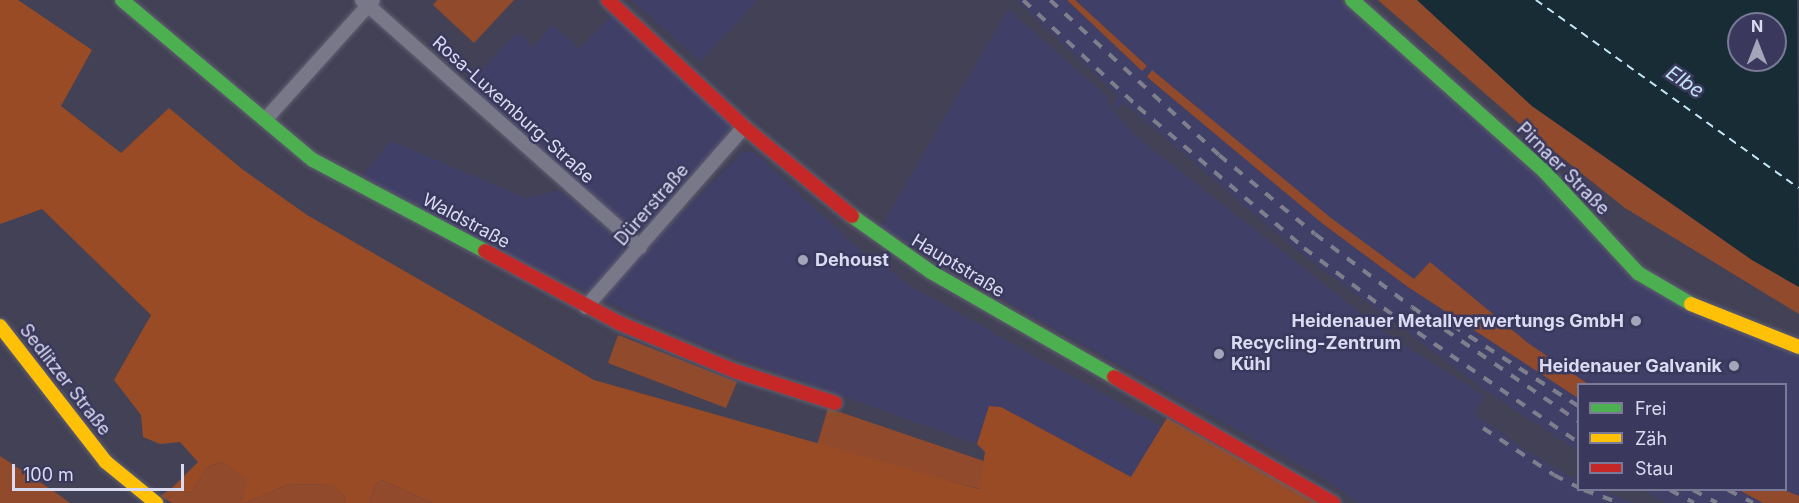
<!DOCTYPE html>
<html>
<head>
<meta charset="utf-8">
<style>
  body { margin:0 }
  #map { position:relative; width:1799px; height:503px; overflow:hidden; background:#424155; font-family:Inter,sans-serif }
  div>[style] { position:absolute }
  .built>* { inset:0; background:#403f67 }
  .green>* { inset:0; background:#914b2c }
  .forest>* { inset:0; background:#994b25 }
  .water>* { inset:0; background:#172c35 }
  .ferry>* { height:1.5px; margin-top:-0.75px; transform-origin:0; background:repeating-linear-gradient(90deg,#c3e4f2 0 8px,transparent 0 14px) }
  .roads { filter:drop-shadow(0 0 2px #605f71) drop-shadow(0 0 2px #605f71) }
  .street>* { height:14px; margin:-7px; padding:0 7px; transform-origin:7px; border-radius:7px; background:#797889 }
  .fast>* { height:14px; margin:-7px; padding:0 7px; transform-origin:7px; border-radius:7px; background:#4caf50 }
  .slow>* { height:14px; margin:-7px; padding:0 7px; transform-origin:7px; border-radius:7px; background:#ffc107 }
  .jam>* { height:14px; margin:-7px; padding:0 7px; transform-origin:7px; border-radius:7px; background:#c62828 }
  .rail>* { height:4px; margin-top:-2px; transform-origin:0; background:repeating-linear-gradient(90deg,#7e7e8d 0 10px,transparent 0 20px) }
  .dots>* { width:16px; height:16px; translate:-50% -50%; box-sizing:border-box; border:3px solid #3a395d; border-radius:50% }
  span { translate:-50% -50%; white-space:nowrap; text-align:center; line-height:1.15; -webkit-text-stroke:5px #3a395d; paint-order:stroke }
  .street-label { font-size:18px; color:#dadbf1 }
  .poi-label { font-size:18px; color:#dadbf1; font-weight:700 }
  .left { translate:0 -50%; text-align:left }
  .right { translate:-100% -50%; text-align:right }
  .water-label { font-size:20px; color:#c3e4f2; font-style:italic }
  .legend { position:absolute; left:1577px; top:383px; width:210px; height:108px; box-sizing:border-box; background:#3a395d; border:2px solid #7a7a98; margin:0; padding:8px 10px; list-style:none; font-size:18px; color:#dadbf1 }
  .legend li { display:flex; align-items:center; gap:12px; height:30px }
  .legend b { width:30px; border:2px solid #7a7a98 }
  .north { position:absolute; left:1727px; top:12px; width:60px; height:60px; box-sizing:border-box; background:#3a395d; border:2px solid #7a7a98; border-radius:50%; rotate:0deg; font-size:16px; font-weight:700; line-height:24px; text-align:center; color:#dadbf1 }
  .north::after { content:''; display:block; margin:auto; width:21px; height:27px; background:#a5a5ba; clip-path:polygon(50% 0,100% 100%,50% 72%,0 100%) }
  .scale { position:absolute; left:12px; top:464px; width:172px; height:27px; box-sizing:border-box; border:3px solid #dadbf1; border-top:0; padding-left:8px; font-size:18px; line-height:21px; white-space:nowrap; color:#dadbf1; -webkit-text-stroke:4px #3a395d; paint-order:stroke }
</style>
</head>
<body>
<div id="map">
  <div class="built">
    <div style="clip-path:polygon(632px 0,758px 0,700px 61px)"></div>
    <div style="clip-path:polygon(1016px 0,1067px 0,1142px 71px,1147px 66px,1075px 0,1340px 0,1559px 195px,1617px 264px,1799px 355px,1799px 496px,1784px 490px,1786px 384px,1588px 384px,1528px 343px,1430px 263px,1414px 279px,1331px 218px,1152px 71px,1147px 77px,1323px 224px,1408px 287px,1578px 398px,1578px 451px,1492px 395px,1299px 252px,1124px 103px,1117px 110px,1111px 105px,1118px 96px)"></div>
    <div style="clip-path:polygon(1008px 9px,1109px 98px,1106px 103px,1138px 138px,1390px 336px,1485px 396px,1474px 414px,1530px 453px,1578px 481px,1578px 490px,1601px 490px,1634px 503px,1359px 503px,1319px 475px,1035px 318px,881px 227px)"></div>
    <div style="clip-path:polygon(613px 14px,726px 117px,729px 128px,727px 138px,639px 238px,467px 87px,517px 32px,533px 47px,553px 25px,579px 49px)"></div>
    <div style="clip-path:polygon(391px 141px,525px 198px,560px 190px,639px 255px,744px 151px,754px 152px,877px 266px,881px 263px,912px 287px,1162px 427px,1132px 478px,1001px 407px,989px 406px,977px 444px,745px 361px,685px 338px,492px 247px,363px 176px)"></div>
    <div style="clip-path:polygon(1643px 490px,1739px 490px,1763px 503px,1666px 503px)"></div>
  </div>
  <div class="green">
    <div style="clip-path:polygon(437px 0,514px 0,474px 43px,433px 5px)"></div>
    <div style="clip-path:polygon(1067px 0,1075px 0,1147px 66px,1142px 71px)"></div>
    <div style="clip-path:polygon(1378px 0,1417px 0,1532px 106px,1752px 260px,1799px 287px,1799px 314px,1625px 208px,1520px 124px)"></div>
    <div style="clip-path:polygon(1152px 70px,1331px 218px,1414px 279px,1430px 262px,1528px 343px,1588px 384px,1578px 384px,1578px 398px,1408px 287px,1323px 224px,1147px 77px)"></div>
    <div style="clip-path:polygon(618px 335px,737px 382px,726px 408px,608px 363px)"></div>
    <div style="clip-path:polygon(828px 408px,984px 461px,980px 489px,817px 445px)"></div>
    <div style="clip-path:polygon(0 456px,55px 492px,70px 503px,0 503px)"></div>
    <div style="clip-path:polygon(222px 462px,249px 479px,241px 500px,246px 503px,172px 503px,160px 496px,171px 489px,191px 493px,207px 467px)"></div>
    <div style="clip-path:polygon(382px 480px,432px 503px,369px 503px,375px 485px)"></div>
    <div style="clip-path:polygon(289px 484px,332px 485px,346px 498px,344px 503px,246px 503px)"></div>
    <div style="clip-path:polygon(1739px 490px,1784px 490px,1799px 496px,1799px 503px,1763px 503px)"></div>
  </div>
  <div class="forest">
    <div style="clip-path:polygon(0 0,18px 0,92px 50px,61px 106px,121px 153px,169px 108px,242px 169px,307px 215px,594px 380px,979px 489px,985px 452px,977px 444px,989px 406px,1001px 407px,1131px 477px,1167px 418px,1321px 503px,432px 503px,382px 480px,375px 485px,369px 503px,344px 503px,346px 498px,332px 485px,289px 484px,246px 503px,241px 501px,248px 479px,222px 462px,207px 467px,191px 493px,171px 489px,198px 462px,180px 442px,160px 444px,143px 437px,141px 415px,114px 380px,151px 315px,42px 209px,0 224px)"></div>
  </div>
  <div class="water">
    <div style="clip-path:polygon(evenodd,1417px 0,1797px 0,1799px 287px,1752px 260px,1532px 106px,1417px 0,1739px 24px,1775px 24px,1775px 60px,1739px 60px,1739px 24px)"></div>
  </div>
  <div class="ferry">
    <div style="left:1536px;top:0;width:323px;rotate:35.6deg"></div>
  </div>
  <div class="roads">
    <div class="street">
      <div style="left:362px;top:0;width:372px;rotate:41.6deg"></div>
      <div style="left:265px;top:120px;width:161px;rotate:-48deg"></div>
      <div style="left:586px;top:307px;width:240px;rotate:-48.7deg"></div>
    </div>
    <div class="fast">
      <div style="left:122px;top:0;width:249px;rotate:40deg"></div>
      <div style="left:313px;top:160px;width:195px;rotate:27.9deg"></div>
      <div style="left:1352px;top:0;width:257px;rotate:41.7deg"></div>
      <div style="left:1544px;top:171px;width:139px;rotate:47.3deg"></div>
      <div style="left:1638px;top:273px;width:61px;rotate:30.3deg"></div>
      <div style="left:852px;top:216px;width:97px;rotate:35.3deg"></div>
      <div style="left:931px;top:272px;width:211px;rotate:29.8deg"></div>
    </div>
    <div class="slow">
      <div style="left:1691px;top:304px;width:116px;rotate:21.7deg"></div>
      <div style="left:0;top:326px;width:172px;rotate:52.1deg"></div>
      <div style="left:106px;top:462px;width:65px;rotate:39.4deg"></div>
    </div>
    <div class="jam">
      <div style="left:608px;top:0;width:186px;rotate:43deg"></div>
      <div style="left:744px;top:127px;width:140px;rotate:39.5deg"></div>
      <div style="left:485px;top:251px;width:152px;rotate:28.2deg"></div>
      <div style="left:619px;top:323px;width:126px;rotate:22.5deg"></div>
      <div style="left:735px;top:371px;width:105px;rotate:17.7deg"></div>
      <div style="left:1114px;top:377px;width:253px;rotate:29.9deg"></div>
    </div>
  </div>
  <div class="rail">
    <div style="left:1023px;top:0;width:157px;rotate:42.9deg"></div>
    <div style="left:1138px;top:107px;width:218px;rotate:40.3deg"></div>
    <div style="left:1304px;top:248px;width:121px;rotate:37deg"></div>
    <div style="left:1401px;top:321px;width:214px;rotate:34.4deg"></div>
    <div style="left:1050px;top:0;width:229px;rotate:42.5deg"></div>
    <div style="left:1219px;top:155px;width:124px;rotate:39.5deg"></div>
    <div style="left:1315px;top:234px;width:121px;rotate:37deg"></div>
    <div style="left:1412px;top:307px;width:201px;rotate:34.5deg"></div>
    <div style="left:1452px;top:325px;width:150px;rotate:32.7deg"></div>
    <div style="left:1483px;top:428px;width:85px;rotate:33.5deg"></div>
    <div style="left:1554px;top:475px;width:27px;rotate:27deg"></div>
    <div style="left:1584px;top:490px;width:37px;rotate:20deg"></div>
    <div style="left:1670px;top:490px;width:27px;rotate:28deg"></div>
    <div style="left:1693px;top:490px;width:27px;rotate:28deg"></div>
    <div style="left:1728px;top:490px;width:28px;rotate:27deg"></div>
  </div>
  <div class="dots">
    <div style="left:803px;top:260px;background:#a5a5ba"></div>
    <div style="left:1636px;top:321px;background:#a5a5ba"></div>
    <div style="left:1219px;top:354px;background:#a5a5ba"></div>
    <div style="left:1734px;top:366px;background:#a5a5ba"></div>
  </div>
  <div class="street-label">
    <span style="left:513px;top:110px;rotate:42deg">Rosa-Luxemburg-Straße</span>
    <span style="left:1563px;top:169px;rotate:45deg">Pirnaer Straße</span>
    <span style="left:652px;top:205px;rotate:-49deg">Dürerstraße</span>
    <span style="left:466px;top:221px;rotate:28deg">Waldstraße</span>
    <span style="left:958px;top:266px;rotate:31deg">Hauptstraße</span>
    <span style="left:65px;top:380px;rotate:52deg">Sedlitzer Straße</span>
  </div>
  <div class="poi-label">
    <span class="left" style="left:815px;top:260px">Dehoust</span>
    <span class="right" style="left:1624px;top:321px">Heidenauer Metallverwertungs GmbH</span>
    <span class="left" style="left:1231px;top:354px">Recycling-Zentrum<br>Kühl</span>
    <span class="right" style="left:1722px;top:366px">Heidenauer Galvanik</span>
  </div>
  <div class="water-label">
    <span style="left:1685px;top:82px;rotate:35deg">Elbe</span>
  </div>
  <ul class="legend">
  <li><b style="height:8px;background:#4caf50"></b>Frei</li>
  <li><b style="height:8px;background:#ffc107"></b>Zäh</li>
  <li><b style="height:8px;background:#c62828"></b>Stau</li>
  </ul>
  <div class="north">N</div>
  <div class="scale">100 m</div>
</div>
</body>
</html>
